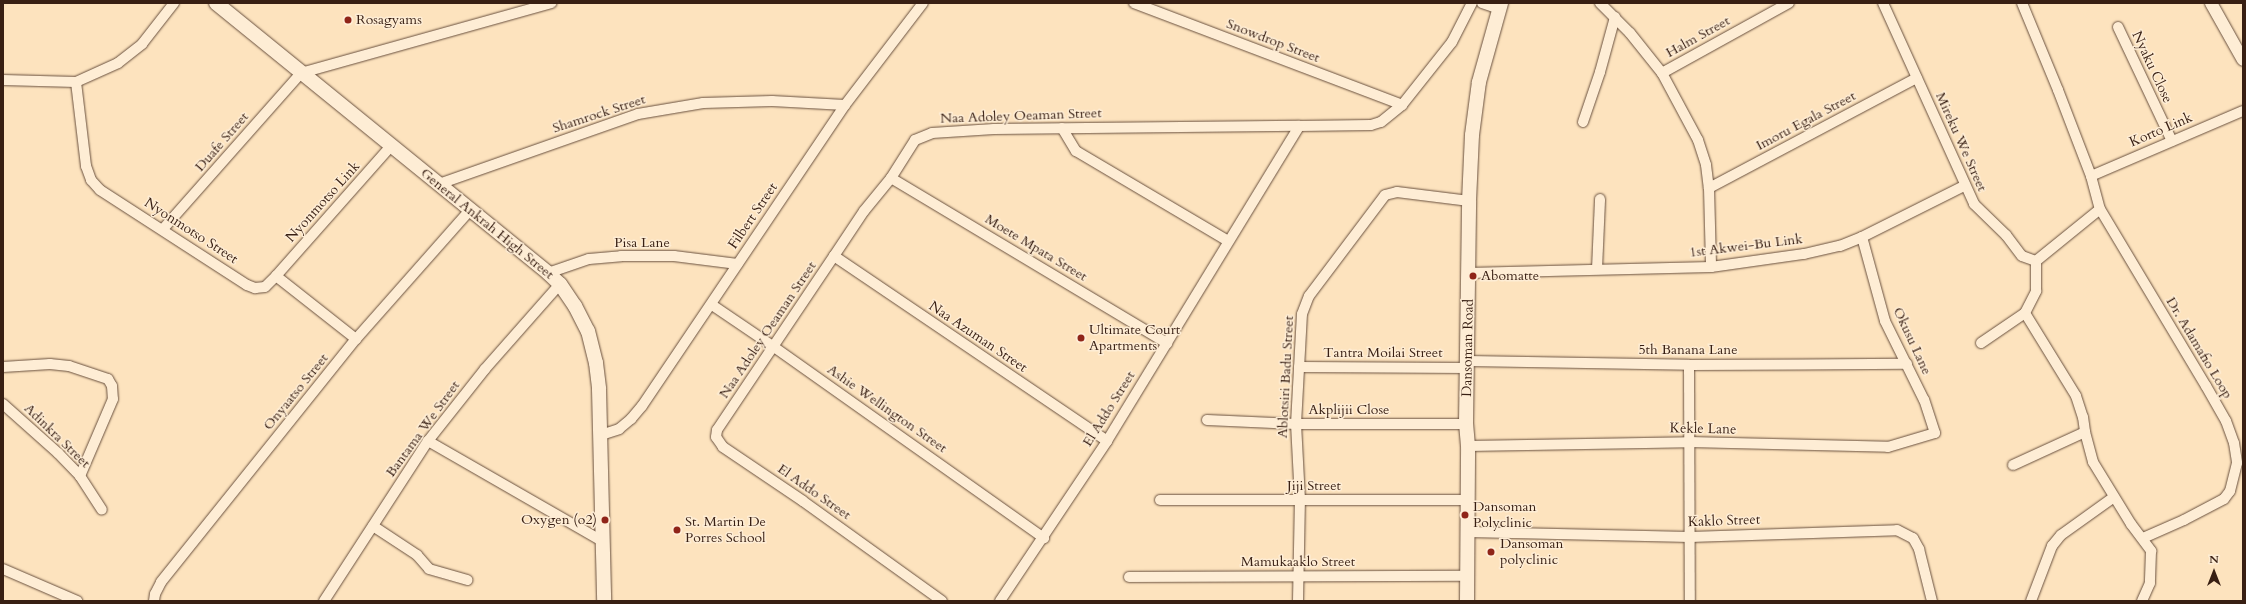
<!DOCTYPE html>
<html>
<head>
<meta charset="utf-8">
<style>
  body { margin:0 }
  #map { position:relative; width:2246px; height:604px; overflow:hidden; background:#fde3be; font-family:Cardo,serif }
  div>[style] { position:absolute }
  .roads { filter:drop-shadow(0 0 1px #69503e) drop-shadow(0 0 1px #69503e) }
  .minor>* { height:10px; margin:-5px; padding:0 5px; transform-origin:5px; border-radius:5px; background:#feedd5 }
  .tertiary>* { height:12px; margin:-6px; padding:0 6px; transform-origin:6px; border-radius:6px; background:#feedd5 }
  .secondary>* { height:14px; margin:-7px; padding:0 7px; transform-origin:7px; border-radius:7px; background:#feedd5 }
  .dots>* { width:11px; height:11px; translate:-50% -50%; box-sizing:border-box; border:2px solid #feedd5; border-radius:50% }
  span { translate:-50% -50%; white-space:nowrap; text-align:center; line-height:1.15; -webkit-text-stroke:3px #feedd5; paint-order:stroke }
  .poi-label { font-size:14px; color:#381f13 }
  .left { translate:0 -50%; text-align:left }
  .right { translate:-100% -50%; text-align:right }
  .street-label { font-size:14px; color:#381f13 }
  .frame { position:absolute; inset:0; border:4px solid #381f13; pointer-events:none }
  .north { position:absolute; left:2194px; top:552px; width:40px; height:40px; -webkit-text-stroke:3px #feedd5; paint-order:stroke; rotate:0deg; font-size:11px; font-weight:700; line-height:16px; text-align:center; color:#381f13 }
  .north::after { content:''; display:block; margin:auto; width:14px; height:18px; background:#381f13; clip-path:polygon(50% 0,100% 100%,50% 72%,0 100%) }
</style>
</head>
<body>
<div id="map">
  <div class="roads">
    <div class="minor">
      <div style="left:1134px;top:3px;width:287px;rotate:20.8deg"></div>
      <div style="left:1482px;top:3px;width:18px;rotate:19deg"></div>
      <div style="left:1600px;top:3px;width:42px;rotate:45deg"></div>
      <div style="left:1630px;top:33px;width:51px;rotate:51.3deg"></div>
      <div style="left:1662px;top:73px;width:76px;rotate:61.8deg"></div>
      <div style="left:1698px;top:140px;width:26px;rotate:72deg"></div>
      <div style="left:1706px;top:165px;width:23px;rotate:83deg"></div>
      <div style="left:1709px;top:188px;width:79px;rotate:88.5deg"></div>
      <div style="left:1883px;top:3px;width:221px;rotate:65.6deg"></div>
      <div style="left:1974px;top:204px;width:45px;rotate:44.1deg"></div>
      <div style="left:2006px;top:235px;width:26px;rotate:53deg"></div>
      <div style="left:2022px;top:256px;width:15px;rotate:20deg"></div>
      <div style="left:2022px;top:3px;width:94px;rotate:67.5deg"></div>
      <div style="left:2058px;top:90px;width:92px;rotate:69deg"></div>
      <div style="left:2091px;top:176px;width:34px;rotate:75deg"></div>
      <div style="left:2100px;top:209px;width:206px;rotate:59.1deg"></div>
      <div style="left:2206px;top:386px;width:40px;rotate:60.3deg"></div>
      <div style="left:2226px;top:421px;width:23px;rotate:70deg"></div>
      <div style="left:2234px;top:443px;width:20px;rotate:81deg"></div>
      <div style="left:2237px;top:463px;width:29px;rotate:104deg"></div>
      <div style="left:2230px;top:491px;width:10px;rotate:127deg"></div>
      <div style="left:2224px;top:499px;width:45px;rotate:152.3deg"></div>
      <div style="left:2184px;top:520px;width:45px;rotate:156.3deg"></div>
      <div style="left:2118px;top:27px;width:126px;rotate:64.7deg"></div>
      <div style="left:1662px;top:73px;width:145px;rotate:-28.9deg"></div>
      <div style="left:3px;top:80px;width:73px;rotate:1.6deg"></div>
      <div style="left:76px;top:82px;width:46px;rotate:-24.3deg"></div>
      <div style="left:118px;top:63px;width:31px;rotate:-38deg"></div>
      <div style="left:142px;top:44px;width:52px;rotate:-52deg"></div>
      <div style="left:76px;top:82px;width:85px;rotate:83.2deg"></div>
      <div style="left:86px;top:166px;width:15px;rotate:70deg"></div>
      <div style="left:91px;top:180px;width:13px;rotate:48deg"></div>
      <div style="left:100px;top:190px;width:175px;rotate:32.9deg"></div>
      <div style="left:247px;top:285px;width:9px;rotate:21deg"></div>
      <div style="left:255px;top:288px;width:10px;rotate:-6deg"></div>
      <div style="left:265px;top:287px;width:16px;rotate:-45deg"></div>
      <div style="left:276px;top:276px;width:174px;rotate:-48.5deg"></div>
      <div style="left:1583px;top:122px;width:53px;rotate:-71.2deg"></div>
      <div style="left:1600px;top:72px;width:57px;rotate:-74.7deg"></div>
      <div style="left:1062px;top:128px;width:27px;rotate:59deg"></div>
      <div style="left:1076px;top:151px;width:177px;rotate:30.6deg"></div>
      <div style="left:2091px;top:176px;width:165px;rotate:-23.2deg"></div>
      <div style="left:891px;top:178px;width:322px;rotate:30.9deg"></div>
      <div style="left:439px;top:184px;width:211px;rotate:-19.4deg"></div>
      <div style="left:638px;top:114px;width:66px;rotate:-9.6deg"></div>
      <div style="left:703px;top:103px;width:69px;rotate:-1.7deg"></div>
      <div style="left:772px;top:101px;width:73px;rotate:3.1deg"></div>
      <div style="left:1709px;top:188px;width:235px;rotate:-27.9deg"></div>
      <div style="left:163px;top:229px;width:208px;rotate:-48.5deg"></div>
      <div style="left:301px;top:73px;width:260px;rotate:-15.6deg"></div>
      <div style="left:834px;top:256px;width:330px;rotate:34.1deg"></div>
      <div style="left:2036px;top:261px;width:82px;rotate:-39.1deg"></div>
      <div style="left:1597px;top:269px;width:70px;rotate:-87.5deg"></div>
      <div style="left:548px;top:273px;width:43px;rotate:-18.9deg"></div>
      <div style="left:589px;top:259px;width:32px;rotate:-5deg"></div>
      <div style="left:621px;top:256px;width:53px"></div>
      <div style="left:674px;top:256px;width:64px;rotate:7.2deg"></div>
      <div style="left:1468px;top:273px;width:243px;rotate:-1.4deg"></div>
      <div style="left:1711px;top:267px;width:94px;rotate:-8deg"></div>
      <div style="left:1804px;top:254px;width:37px;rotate:-13deg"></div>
      <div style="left:1840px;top:246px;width:24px;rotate:-22deg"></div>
      <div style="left:1862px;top:237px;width:114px;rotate:-26.6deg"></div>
      <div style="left:276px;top:276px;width:102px;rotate:38.2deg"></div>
      <div style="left:712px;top:305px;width:75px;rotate:34.1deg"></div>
      <div style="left:774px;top:347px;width:331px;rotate:35.3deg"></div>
      <div style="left:2025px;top:313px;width:97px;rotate:58.4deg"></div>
      <div style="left:2076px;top:396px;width:22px;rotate:72deg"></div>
      <div style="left:2083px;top:417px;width:15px;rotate:82deg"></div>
      <div style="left:2085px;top:432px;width:31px;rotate:75deg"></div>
      <div style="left:2093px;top:462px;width:73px;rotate:58.5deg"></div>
      <div style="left:2131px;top:524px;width:34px;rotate:53deg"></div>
      <div style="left:2151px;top:551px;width:32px;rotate:92deg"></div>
      <div style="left:2150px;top:583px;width:20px;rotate:114deg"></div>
      <div style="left:2025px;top:313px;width:25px;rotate:-63deg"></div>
      <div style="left:2036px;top:291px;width:30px;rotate:-90deg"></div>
      <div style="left:1981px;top:343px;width:53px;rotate:-34.3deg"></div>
      <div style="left:1468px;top:361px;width:221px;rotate:1deg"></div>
      <div style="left:1689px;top:365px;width:218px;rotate:-0.3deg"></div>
      <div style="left:1689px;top:365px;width:236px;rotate:89.8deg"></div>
      <div style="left:3px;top:367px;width:47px;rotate:-3.7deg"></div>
      <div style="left:50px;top:364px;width:19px;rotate:6deg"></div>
      <div style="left:69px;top:366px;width:41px;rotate:18.4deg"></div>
      <div style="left:108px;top:379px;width:8px;rotate:60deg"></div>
      <div style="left:112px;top:386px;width:13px;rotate:86deg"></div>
      <div style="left:113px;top:399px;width:84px;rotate:113.2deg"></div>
      <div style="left:1299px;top:367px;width:169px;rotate:0.3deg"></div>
      <div style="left:3px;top:404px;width:74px;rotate:41.7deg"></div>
      <div style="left:58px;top:453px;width:32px;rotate:46deg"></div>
      <div style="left:80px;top:476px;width:40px;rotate:57.1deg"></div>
      <div style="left:1207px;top:420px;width:89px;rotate:2.6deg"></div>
      <div style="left:1296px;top:424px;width:170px"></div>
      <div style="left:601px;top:435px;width:19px;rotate:-18deg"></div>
      <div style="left:619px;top:429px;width:16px;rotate:-40deg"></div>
      <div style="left:631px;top:419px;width:17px;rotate:-50deg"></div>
      <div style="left:642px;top:406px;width:363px;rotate:-56deg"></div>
      <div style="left:845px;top:105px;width:128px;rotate:-52.6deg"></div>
      <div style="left:428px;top:441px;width:201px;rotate:29.9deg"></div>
      <div style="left:1468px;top:446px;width:221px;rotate:-1deg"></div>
      <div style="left:1689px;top:442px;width:199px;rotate:1.4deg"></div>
      <div style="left:1888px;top:447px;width:49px;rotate:-16.6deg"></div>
      <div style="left:1935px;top:433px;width:35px;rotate:-108deg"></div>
      <div style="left:1924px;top:400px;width:88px;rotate:-116.3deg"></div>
      <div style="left:1885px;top:321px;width:87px;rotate:-105.3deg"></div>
      <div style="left:2013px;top:465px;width:79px;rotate:-24.6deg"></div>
      <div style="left:1160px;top:500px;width:308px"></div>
      <div style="left:373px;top:526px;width:53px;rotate:33.4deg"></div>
      <div style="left:417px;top:555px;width:18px;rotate:49deg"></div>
      <div style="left:429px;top:569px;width:40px;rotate:16deg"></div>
      <div style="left:1468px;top:532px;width:222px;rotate:1.3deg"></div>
      <div style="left:1690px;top:537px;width:207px;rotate:-1.9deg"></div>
      <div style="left:1897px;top:530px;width:18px;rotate:27deg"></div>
      <div style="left:1913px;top:538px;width:13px;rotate:61deg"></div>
      <div style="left:1919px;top:549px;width:54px;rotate:76deg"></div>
      <div style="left:3px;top:569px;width:81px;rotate:23.4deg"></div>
      <div style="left:1129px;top:577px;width:338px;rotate:-0.2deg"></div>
      <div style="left:154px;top:601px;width:7px;rotate:-82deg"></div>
      <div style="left:155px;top:594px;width:13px;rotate:-63deg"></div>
      <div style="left:161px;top:582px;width:312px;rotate:-51.3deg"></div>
      <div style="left:356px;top:339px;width:174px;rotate:-48.5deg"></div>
      <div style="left:324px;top:601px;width:191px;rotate:-57deg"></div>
      <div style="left:428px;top:441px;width:92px;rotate:-51.6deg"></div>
      <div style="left:485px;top:369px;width:113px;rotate:-48.6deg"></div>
      <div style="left:942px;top:601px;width:171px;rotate:-144.3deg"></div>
      <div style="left:803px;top:501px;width:97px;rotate:-146deg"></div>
      <div style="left:723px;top:447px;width:12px;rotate:-125deg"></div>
      <div style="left:716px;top:437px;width:7px;rotate:-82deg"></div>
      <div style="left:717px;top:430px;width:210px;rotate:-56.1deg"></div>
      <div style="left:834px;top:256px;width:54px;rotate:-56.3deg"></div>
      <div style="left:864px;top:211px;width:43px;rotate:-50.7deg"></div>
      <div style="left:891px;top:178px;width:45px;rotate:-57.7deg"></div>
      <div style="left:915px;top:140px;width:18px;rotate:-22deg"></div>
      <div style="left:932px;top:133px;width:62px;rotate:-3.7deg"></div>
      <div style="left:994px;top:129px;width:305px;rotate:-0.6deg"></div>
      <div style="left:1299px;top:126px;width:72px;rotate:-0.8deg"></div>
      <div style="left:1371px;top:125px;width:10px;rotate:-17deg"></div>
      <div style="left:1381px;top:122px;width:27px;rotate:-39deg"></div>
      <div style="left:1402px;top:105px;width:80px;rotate:-51.6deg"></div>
      <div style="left:1452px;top:42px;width:44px;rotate:-62.9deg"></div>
      <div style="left:1000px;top:601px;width:192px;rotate:-56.2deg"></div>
      <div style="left:1107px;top:441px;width:369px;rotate:-58.6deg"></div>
      <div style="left:1298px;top:601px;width:101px;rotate:-88.9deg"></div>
      <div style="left:1300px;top:500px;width:76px;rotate:-93deg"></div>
      <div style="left:1296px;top:424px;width:110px;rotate:-86.9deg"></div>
      <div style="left:1302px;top:314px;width:19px;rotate:-69deg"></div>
      <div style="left:1309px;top:296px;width:126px;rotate:-53deg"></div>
      <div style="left:1385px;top:195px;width:12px;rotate:-14deg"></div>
      <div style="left:1397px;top:192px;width:73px;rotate:7.1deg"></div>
      <div style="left:2031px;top:601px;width:59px;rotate:-69.1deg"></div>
      <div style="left:2052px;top:546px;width:14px;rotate:-51deg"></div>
      <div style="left:2061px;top:535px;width:65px;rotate:-35.6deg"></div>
    </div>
    <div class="tertiary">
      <div style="left:2211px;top:3px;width:65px;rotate:60.7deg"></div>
    </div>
    <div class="secondary">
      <div style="left:216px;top:3px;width:428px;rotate:39.1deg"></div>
      <div style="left:548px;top:273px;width:16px;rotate:43deg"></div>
      <div style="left:560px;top:284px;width:27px;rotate:56deg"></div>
      <div style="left:575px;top:306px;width:28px;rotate:63deg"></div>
      <div style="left:588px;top:331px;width:33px;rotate:76deg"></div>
      <div style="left:596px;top:363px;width:26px;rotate:83deg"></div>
      <div style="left:599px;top:389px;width:212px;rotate:88.6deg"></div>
      <div style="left:1467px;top:601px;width:155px;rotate:-89.6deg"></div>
      <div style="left:1468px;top:446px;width:22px;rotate:-95deg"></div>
      <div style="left:1466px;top:424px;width:223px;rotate:-89.2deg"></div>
      <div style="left:1469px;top:201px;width:66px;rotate:-87.4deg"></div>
      <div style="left:1472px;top:135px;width:53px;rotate:-82.5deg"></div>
      <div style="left:1479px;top:82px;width:82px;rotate:-74.4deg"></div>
    </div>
  </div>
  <div class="dots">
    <div style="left:348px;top:20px;background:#8f2418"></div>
    <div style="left:1473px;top:276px;background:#8f2418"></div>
    <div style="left:1081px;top:338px;background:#8f2418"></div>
    <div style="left:1465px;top:515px;background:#8f2418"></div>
    <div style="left:605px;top:520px;background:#8f2418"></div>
    <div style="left:677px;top:530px;background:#8f2418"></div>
    <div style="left:1491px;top:552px;background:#8f2418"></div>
  </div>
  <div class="poi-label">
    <span class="left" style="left:356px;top:20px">Rosagyams</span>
    <span class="left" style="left:1481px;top:276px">Abomatte</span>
    <span class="left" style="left:1089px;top:338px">Ultimate Court<br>Apartments</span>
    <span class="left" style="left:1473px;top:515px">Dansoman<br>Polyclinic</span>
    <span class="right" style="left:597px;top:520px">Oxygen (o2)</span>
    <span class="left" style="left:685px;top:530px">St. Martin De<br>Porres School</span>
    <span class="left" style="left:1500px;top:552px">Dansoman<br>polyclinic</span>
  </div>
  <div class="street-label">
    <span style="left:1698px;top:37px;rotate:-29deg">Halm Street</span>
    <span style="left:1273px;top:41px;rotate:21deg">Snowdrop Street</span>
    <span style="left:2152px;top:67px;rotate:65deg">Nyaku Close</span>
    <span style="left:599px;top:114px;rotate:-18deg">Shamrock Street</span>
    <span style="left:1021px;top:116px;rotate:-2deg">Naa Adoley Oeaman Street</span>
    <span style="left:1806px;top:121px;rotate:-28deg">Imoru Egala Street</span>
    <span style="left:2161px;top:130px;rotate:-23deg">Korto Link</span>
    <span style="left:222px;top:142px;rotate:-49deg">Duafe Street</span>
    <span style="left:1961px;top:142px;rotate:66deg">Mireku We Street</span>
    <span style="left:323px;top:202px;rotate:-48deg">Nyonmotso Link</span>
    <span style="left:753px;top:216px;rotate:-56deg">Filbert Street</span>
    <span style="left:487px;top:224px;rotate:39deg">General Ankrah High Street</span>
    <span style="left:191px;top:231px;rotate:33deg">Nyonmotso Street</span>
    <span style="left:642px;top:243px">Pisa Lane</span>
    <span style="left:1746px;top:246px;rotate:-7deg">1st Akwei-Bu Link</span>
    <span style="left:1036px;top:248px;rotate:31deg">Moete Mpata Street</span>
    <span style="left:768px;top:330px;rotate:-56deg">Naa Adoley Oeaman Street</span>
    <span style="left:978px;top:337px;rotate:34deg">Naa Azuman Street</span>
    <span style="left:1912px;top:341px;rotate:65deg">Okusu Lane</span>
    <span style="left:1468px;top:348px;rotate:-89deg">Dansoman Road</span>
    <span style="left:2199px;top:348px;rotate:59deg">Dr. Adamafio Loop</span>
    <span style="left:1688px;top:350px">5th Banana Lane</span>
    <span style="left:1383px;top:353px">Tantra Moilai Street</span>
    <span style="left:1286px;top:377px;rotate:-87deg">Ablotsiri Badu Street</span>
    <span style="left:296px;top:392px;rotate:-51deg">Onyaatso Street</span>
    <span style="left:887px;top:409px;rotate:35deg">Ashie Wellington Street</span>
    <span style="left:1109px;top:409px;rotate:-58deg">El Addo Street</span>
    <span style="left:1349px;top:410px">Akplijii Close</span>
    <span style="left:423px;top:429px;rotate:-54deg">Bantama We Street</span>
    <span style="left:1703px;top:429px;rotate:1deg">Kekle Lane</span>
    <span style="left:57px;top:436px;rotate:44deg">Adinkra Street</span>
    <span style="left:1314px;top:486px">Jiji Street</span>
    <span style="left:814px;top:492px;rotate:35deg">El Addo Street</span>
    <span style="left:1724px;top:521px;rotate:-2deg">Kaklo Street</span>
    <span style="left:1298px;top:562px">Mamukaaklo Street</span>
  </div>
  <div class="frame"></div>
  <div class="north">N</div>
</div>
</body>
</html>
